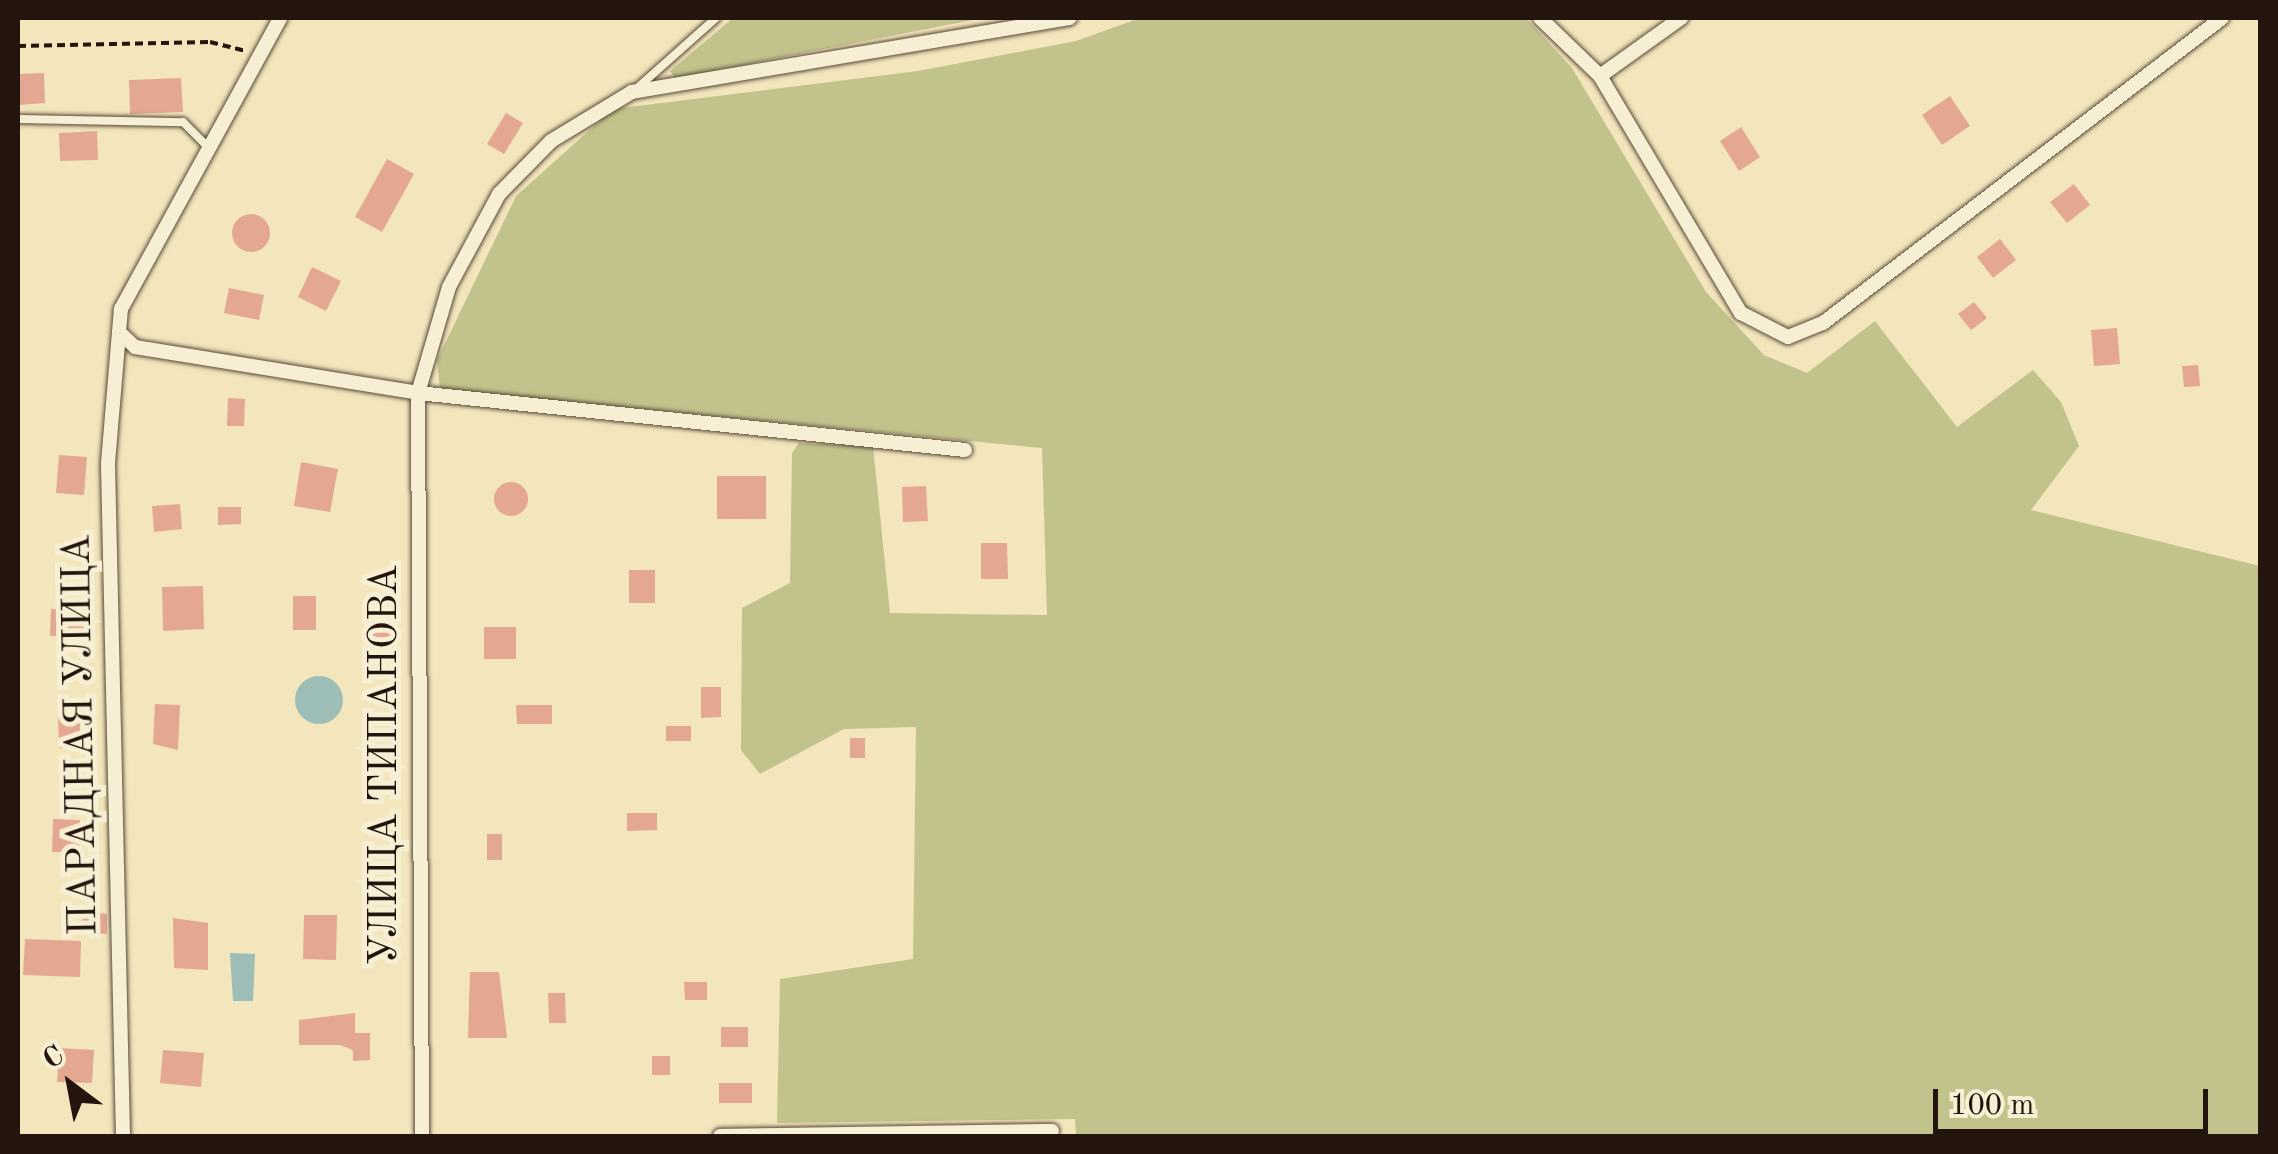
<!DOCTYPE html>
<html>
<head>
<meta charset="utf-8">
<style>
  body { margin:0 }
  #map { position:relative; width:2278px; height:1154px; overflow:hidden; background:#f3e6bc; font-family:"Old Standard TT",serif }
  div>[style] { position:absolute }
  .green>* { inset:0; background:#c2c38c }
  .water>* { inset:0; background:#9dbeb7 }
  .round { border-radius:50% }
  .building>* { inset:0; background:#e4a892 }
  .path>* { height:4px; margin-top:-2px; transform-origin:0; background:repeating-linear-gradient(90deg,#23150d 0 8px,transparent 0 13px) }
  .roads { filter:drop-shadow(0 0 2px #574939) drop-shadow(0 0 2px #574939) }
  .lane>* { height:8px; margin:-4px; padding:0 4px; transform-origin:4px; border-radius:4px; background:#f7efd3 }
  .street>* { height:14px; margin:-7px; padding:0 7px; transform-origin:7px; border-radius:7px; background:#f7efd3 }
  span { translate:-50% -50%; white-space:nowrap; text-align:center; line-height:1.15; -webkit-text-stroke:10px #f7efd3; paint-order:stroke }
  .street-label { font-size:40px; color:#23150d }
  .frame { position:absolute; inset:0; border:20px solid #23150d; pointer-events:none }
  .north { position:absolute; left:20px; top:1034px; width:100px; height:100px; -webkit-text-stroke:8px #f7efd3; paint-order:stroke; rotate:328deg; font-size:28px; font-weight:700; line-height:40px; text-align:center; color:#23150d }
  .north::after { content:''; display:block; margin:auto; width:35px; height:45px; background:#23150d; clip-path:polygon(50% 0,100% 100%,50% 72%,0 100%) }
  .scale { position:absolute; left:1933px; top:1089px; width:275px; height:45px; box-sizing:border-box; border:5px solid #23150d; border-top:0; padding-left:12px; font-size:30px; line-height:35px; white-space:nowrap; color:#23150d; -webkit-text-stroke:8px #f7efd3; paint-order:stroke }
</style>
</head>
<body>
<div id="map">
  <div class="green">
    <div style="clip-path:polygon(733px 18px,983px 18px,675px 78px,670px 71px)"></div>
    <div style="clip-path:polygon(1140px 18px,1526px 18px,1572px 68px,1706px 292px,1764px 355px,1807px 373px,1875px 321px,1957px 427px,2033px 370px,2061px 402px,2079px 446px,2031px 510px,2260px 566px,2260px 1136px,1076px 1136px,1075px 1119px,777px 1123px,780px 979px,913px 959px,916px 727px,844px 729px,760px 774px,741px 750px,742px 608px,790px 583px,792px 453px,799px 443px,873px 446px,890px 613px,1047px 615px,1042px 448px,440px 389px,437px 360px,516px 196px,613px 109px,918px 71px,1076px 41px)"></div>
  </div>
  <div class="water">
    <div class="round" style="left:295px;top:676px;width:48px;height:48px"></div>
    <div style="clip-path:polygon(230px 953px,255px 954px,253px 1001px,233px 1001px)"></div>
  </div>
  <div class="building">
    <div style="clip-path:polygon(44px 73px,45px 103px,19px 105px,18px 74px)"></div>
    <div style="clip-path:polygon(181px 78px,183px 112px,130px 114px,129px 80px)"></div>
    <div style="clip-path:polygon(1950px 96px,1970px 126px,1942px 145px,1922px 115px)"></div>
    <div style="clip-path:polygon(506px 113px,523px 123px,504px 154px,487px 144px)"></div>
    <div style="clip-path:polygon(1741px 127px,1760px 157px,1739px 171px,1720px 141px)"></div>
    <div style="clip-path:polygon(97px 131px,98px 160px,60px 161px,59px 133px)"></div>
    <div style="clip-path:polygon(387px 159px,414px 174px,382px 232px,355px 217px)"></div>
    <div style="clip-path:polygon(2074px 184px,2090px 205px,2067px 223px,2050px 202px)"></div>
    <div class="round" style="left:232px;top:214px;width:38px;height:38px"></div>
    <div style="clip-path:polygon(2000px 239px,2016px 260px,1993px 278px,1977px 257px)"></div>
    <div style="clip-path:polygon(312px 267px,341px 281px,326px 311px,298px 297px)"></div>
    <div style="clip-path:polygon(229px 288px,264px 295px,259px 320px,224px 313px)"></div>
    <div style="clip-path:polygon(1974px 302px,1987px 318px,1971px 330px,1958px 314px)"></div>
    <div style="clip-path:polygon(2117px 328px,2120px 364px,2094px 366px,2091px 330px)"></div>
    <div style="clip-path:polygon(2198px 365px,2200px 386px,2184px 387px,2182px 366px)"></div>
    <div style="clip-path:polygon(228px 398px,245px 399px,244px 426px,227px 426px)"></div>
    <div style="clip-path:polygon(59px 455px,87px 457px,84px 495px,56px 493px)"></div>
    <div style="clip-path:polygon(301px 462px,338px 469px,330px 512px,294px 506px)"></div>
    <div style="clip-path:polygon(717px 476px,766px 476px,766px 519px,717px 519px)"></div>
    <div class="round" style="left:494px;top:482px;width:34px;height:34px"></div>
    <div style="clip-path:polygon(926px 486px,928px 521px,903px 522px,902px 487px)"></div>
    <div style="clip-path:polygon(180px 504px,182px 529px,154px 532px,152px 506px)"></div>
    <div style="clip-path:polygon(218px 507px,241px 507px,241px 524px,218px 525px)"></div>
    <div style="clip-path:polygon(981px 543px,1007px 543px,1008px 579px,981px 579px)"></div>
    <div style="clip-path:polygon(629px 570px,655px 570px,655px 603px,629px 603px)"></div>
    <div style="clip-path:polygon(203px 586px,204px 629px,163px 631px,162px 587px)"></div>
    <div style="clip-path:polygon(293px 596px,316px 596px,316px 630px,293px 630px)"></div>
    <div style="clip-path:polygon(51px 609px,87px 610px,87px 637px,50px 636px)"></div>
    <div style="clip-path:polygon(370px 611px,393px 611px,393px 645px,370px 645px)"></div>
    <div style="clip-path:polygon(484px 627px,516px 627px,516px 659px,484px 659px)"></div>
    <div style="clip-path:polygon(701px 687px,721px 687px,721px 717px,701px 718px)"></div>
    <div style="clip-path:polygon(155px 704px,180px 705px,178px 750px,153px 744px)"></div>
    <div style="clip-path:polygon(516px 705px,552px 705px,552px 724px,517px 724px)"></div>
    <div style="clip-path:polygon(89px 715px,90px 748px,59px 748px,58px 716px)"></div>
    <div style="clip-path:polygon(666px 726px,691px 726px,691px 741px,666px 741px)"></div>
    <div style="clip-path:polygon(850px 738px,865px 738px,865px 758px,850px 758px)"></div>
    <div style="clip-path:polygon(627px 813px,657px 813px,657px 830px,627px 831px)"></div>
    <div style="clip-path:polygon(53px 819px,80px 820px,79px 852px,52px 852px)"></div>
    <div style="clip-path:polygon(487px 834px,502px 834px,502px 860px,487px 860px)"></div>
    <div style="clip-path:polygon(83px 911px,107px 914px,107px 934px,82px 932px)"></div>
    <div style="clip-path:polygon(304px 915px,337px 915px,336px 960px,303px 959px)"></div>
    <div style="clip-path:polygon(173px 918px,208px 923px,208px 970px,174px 968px)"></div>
    <div style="clip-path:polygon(25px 939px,81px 941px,80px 977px,23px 975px)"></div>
    <div style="clip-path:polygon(470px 972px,499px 972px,507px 1038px,468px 1038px)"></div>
    <div style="clip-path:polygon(684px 982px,707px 982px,707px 1000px,685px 1000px)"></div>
    <div style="clip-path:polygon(548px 993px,565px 993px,566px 1023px,549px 1023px)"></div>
    <div style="clip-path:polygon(355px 1013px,355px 1033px,370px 1033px,370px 1060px,353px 1061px,353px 1050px,340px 1045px,299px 1045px,299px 1020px)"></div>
    <div style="clip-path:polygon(721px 1027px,748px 1027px,748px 1047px,721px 1047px)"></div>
    <div style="clip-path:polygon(59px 1048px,94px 1050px,92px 1083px,57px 1082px)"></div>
    <div style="clip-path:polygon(163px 1050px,204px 1053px,201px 1087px,160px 1083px)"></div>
    <div style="clip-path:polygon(652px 1056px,670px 1056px,670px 1075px,652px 1075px)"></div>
    <div style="clip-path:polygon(719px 1083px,752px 1083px,752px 1103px,719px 1103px)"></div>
  </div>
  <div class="path">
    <div style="left:18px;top:46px;width:192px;rotate:-1.2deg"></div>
    <div style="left:210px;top:42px;width:38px;rotate:14deg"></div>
  </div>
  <div class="roads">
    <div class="lane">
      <div style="left:636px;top:89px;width:107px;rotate:-41.6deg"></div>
      <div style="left:20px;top:119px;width:163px;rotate:1.1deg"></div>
      <div style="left:183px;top:122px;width:35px;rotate:45deg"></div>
    </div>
    <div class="street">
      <div style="left:1540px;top:18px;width:83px;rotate:44deg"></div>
      <div style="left:1600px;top:76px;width:276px;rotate:59.3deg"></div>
      <div style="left:1741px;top:313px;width:53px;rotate:27.1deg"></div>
      <div style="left:1788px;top:337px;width:38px;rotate:-22deg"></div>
      <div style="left:1823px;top:323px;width:502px;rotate:-37.39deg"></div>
      <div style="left:1600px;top:76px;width:100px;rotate:-35.6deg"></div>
      <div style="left:119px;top:332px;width:22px;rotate:43deg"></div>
      <div style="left:135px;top:347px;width:287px;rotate:9.2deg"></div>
      <div style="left:418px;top:393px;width:550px;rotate:5.95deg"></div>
      <div style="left:123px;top:1136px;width:673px;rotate:-91.28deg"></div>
      <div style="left:108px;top:463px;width:155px;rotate:-85.2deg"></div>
      <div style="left:121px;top:309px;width:332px;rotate:-61.3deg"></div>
      <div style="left:422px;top:1136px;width:743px;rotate:-90.31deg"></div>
      <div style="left:418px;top:393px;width:110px;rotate:-73.7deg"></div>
      <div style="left:449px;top:287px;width:106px;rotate:-61.7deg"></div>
      <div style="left:499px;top:194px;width:74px;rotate:-45.5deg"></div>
      <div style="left:551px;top:141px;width:95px;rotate:-31.2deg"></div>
      <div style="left:632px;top:92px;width:444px;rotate:-9.6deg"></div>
      <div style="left:720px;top:1136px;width:332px;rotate:-0.9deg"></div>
    </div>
  </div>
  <div class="street-label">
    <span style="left:82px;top:735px;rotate:-91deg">ПАРАДНАЯ УЛИЦА</span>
    <span style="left:386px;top:765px;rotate:-90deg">УЛИЦА ТИПАНОВА</span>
  </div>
  <div class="frame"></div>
  <div class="north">С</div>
  <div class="scale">100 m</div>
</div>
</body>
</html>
